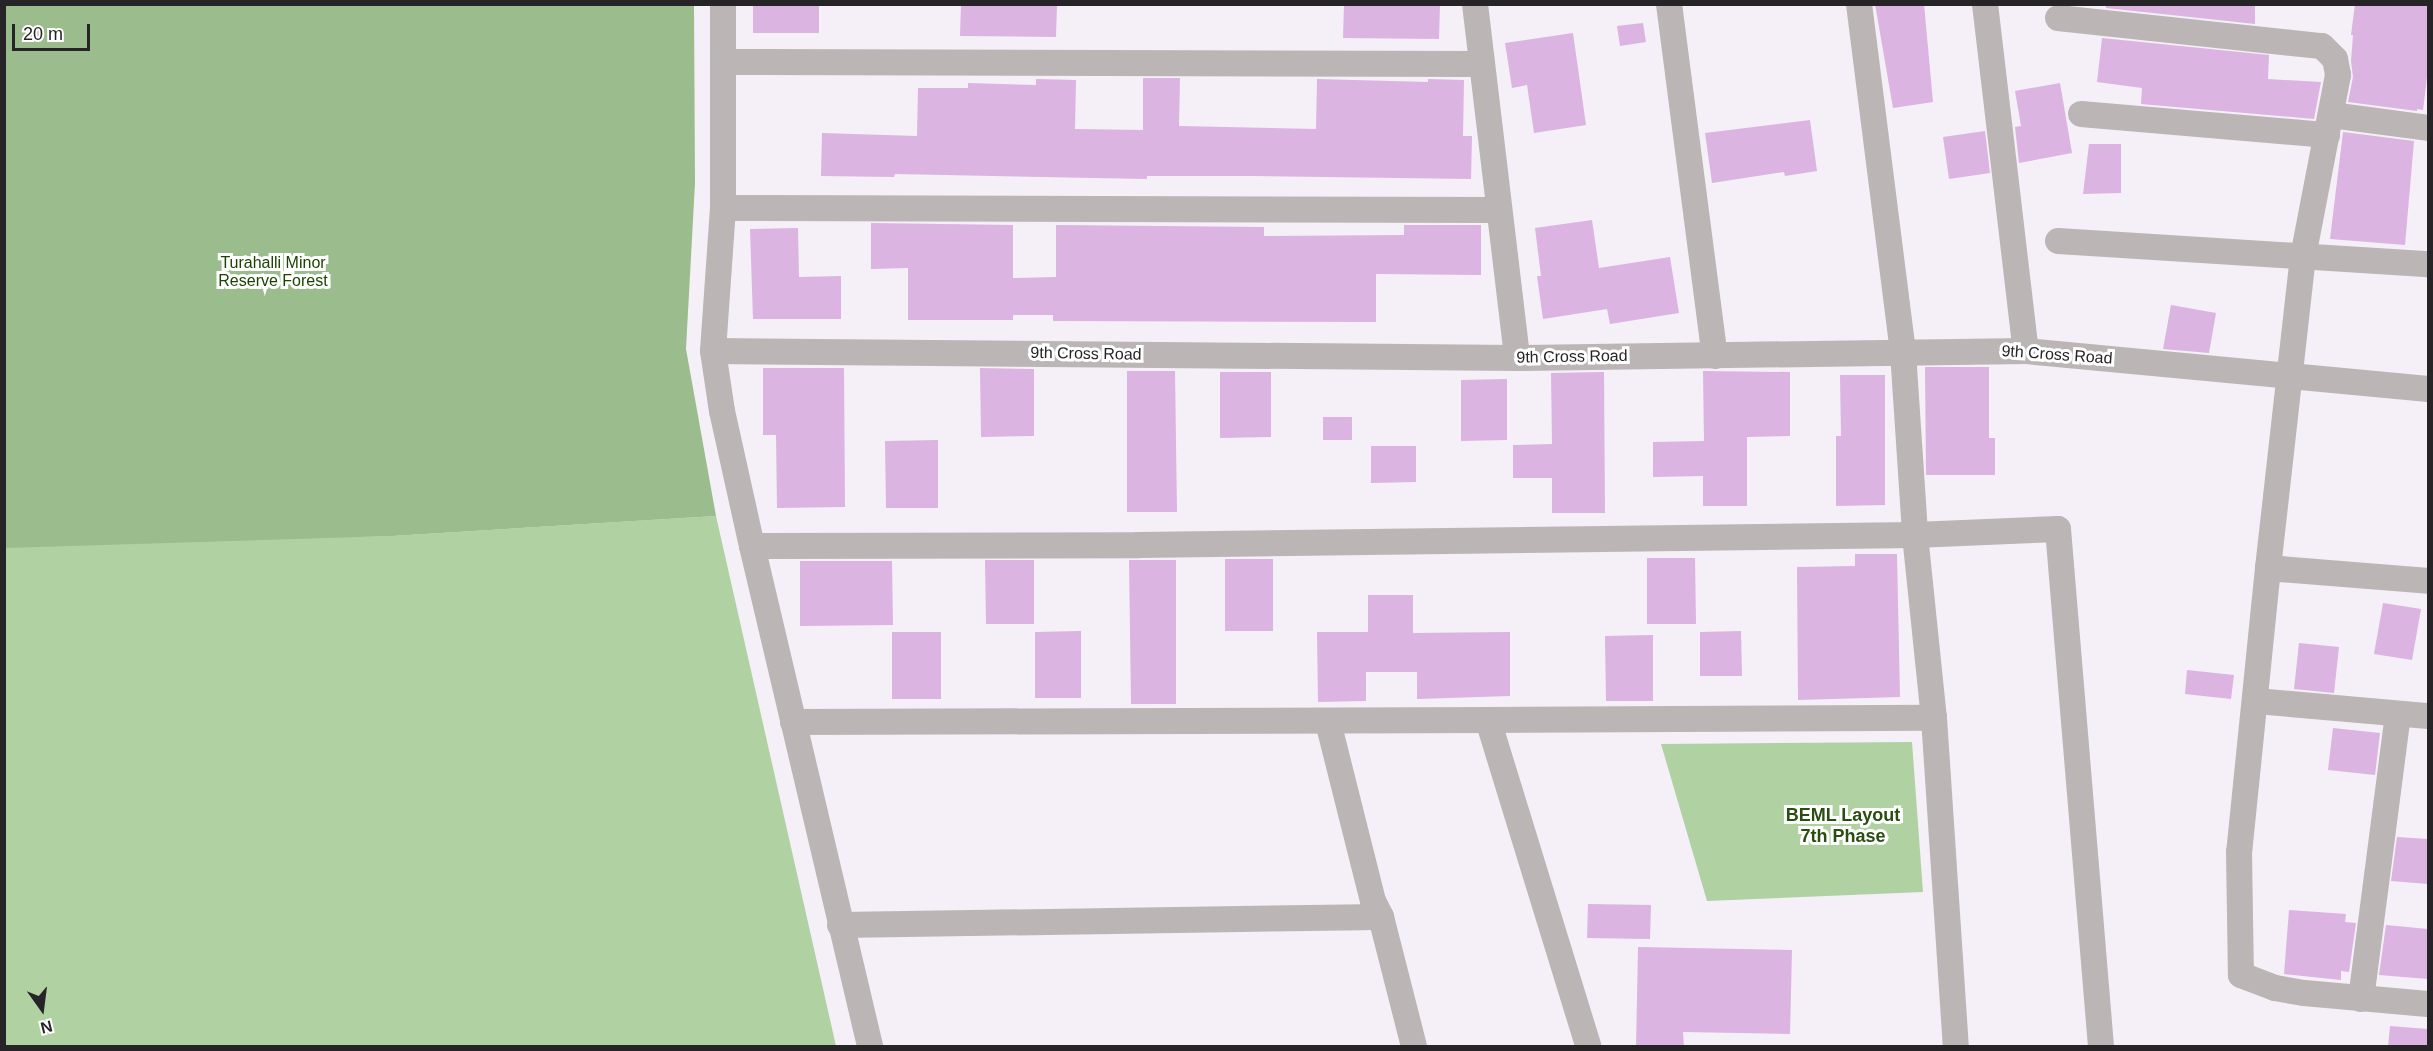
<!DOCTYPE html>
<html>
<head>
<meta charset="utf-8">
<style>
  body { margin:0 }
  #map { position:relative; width:2433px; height:1051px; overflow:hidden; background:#f5eff8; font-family:Arial,sans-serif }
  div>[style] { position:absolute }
  .green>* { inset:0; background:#b0d1a2 }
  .forest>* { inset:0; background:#9bbc8d }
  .building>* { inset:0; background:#dbb4e1 }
  .minor>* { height:26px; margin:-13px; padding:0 13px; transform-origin:13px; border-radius:13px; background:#bbb5b5 }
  span { translate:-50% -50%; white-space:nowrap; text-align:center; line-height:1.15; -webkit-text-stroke:6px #fff; paint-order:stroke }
  .park-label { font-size:16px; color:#1c4400 }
  .street-label { font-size:16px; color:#272428 }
  .neighbourhood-label { font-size:18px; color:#284e10; font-weight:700 }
  .frame { position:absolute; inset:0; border:6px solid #272428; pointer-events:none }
  .north { position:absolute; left:12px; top:979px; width:60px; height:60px; -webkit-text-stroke:4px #fff; paint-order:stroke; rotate:166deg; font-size:16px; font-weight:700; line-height:24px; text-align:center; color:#272428 }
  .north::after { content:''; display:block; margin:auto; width:21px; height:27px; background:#272428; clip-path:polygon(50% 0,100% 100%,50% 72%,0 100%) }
  .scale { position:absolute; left:12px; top:24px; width:78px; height:27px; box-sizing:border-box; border:3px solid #272428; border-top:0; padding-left:8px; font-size:18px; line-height:21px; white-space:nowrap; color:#272428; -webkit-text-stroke:4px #fff; paint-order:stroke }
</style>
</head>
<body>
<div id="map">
  <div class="green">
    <div style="clip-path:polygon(716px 516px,836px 1046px,5px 1046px,4px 544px,392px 536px)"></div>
    <div style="clip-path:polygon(1912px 742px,1923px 892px,1707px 901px,1661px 744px)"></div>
  </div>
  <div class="forest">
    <div style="clip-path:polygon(4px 5px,694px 5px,695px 183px,686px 349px,716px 516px,392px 536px,5px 548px)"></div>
  </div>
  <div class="building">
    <div style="clip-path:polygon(753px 4px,819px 4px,819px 33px,753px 33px)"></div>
    <div style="clip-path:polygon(961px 4px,1057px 4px,1056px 37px,960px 36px)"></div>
    <div style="clip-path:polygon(1344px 4px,1440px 4px,1439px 39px,1343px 38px)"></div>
    <div style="clip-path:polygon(1875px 4px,1924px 4px,1933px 102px,1893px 108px)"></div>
    <div style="clip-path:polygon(2106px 4px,2255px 4px,2255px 24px,2106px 8px)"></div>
    <div style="clip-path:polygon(2355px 4px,2428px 4px,2428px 69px,2423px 110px,2417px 109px,2417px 111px,2348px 102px,2353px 77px,2351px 61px,2353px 35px,2351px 35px)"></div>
    <div style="clip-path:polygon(1643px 23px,1646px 42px,1620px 46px,1617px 26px)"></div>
    <div style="clip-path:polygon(1573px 33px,1586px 125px,1534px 133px,1527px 85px,1512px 88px,1505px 43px)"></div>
    <div style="clip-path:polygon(2102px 38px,2269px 55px,2268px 79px,2321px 82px,2314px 119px,2141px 104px,2142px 88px,2097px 82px)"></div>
    <div style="clip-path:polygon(1143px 78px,1180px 78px,1179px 126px,1316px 129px,1317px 79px,1428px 82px,1428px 79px,1464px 80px,1463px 136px,1472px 136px,1471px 179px,1253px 176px,1147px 176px,1147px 179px,895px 174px,894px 177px,821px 176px,822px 133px,917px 136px,918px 88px,968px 88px,968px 83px,1036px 85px,1036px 79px,1076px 80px,1075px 129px,1143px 130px)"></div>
    <div style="clip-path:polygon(2060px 83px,2072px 153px,2019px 163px,2015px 127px,2021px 126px,2015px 91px)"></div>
    <div style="clip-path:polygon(1810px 120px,1817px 171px,1785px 176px,1784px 172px,1712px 183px,1705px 133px)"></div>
    <div style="clip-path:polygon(1985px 131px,1990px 173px,1949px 179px,1943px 137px)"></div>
    <div style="clip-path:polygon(2343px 132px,2414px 141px,2405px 245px,2330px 239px)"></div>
    <div style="clip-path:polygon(2089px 144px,2121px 144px,2121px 193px,2083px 194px)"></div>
    <div style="clip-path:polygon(1592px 220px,1599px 268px,1670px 257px,1679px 313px,1610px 324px,1607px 309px,1543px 319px,1537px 276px,1541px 276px,1535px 228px)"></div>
    <div style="clip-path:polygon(871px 223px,1013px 225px,1013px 278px,1056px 277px,1056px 225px,1264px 227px,1264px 236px,1404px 235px,1404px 225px,1481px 225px,1481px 275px,1376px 274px,1376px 322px,1053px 321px,1053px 315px,1013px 315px,1013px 320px,908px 320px,908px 268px,871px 269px)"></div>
    <div style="clip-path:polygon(798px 228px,799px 277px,841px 276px,841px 319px,753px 319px,750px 229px)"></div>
    <div style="clip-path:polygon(2171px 305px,2216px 313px,2209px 353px,2163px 349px)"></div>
    <div style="clip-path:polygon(1925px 367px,1989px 367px,1989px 438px,1995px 438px,1995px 475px,1926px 475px)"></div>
    <div style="clip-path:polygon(763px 368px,844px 368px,845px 507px,777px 508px,776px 435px,763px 435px)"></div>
    <div style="clip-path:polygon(980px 368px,1034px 369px,1034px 436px,981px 437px)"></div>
    <div style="clip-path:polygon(1127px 371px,1175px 371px,1177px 512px,1127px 512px)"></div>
    <div style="clip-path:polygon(1703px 371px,1790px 372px,1790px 436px,1747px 437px,1747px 506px,1703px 506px,1703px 476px,1653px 477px,1653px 442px,1704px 441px)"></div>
    <div style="clip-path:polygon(1220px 372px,1271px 372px,1271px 437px,1220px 438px)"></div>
    <div style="clip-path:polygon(1604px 372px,1605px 513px,1552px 513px,1552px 478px,1513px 478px,1513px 445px,1552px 444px,1551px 373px)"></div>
    <div style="clip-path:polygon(1840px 375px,1885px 375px,1885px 505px,1836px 506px,1836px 436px,1841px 436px)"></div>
    <div style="clip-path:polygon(1507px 379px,1507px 440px,1461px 441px,1461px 380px)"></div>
    <div style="clip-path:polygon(1323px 417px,1352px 417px,1352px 440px,1323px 440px)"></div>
    <div style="clip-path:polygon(938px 440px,938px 508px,886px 508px,885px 441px)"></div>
    <div style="clip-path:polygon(1371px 446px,1416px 446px,1416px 482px,1371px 483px)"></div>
    <div style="clip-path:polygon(1855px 554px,1897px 554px,1900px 697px,1798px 700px,1797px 567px,1855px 566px)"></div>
    <div style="clip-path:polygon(1647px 558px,1695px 558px,1696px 624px,1647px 624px)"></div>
    <div style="clip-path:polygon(1225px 559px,1273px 559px,1273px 631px,1225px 631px)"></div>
    <div style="clip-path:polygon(985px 560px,1034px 560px,1034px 624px,986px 624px)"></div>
    <div style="clip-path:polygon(1129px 560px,1176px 560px,1176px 704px,1131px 704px)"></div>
    <div style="clip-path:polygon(800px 561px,892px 561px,893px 625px,800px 626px)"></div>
    <div style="clip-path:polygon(1368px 595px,1413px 595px,1413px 633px,1510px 632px,1510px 696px,1417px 699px,1417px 672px,1366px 672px,1366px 701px,1318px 702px,1317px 632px,1368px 632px)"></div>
    <div style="clip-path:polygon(2383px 603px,2421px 609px,2412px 660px,2374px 654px)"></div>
    <div style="clip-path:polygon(1081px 631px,1081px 698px,1035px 698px,1035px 632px)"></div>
    <div style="clip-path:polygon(1741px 631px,1742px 676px,1700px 676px,1700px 632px)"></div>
    <div style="clip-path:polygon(892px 632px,941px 632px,941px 699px,892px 699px)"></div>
    <div style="clip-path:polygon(1653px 635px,1653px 701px,1606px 701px,1605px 636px)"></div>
    <div style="clip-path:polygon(2299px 643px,2339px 647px,2334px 693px,2294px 689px)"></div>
    <div style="clip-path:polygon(2187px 670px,2234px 675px,2231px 699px,2185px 694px)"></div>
    <div style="clip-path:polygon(2333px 728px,2380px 733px,2375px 775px,2328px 770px)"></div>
    <div style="clip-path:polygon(2397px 837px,2428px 839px,2428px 884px,2391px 881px)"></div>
    <div style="clip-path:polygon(1588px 904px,1651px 905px,1650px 939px,1587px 938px)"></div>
    <div style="clip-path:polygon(2289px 910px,2346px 914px,2345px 922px,2356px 923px,2349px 972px,2341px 971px,2341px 980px,2284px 974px)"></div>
    <div style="clip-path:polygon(2386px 925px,2428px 929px,2428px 979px,2379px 975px)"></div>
    <div style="clip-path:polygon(1638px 947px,1792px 950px,1790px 1034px,1683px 1032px,1684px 1047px,1636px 1047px)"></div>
    <div style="clip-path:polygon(2390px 1026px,2428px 1029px,2428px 1047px,2388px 1047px)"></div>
  </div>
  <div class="minor">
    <div style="left:723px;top:4px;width:204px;rotate:90deg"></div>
    <div style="left:723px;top:208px;width:143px;rotate:94deg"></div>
    <div style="left:713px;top:351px;width:61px;rotate:81.5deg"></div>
    <div style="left:722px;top:411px;width:138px;rotate:77.5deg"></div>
    <div style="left:752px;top:546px;width:514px;rotate:76.72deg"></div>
    <div style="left:1475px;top:4px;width:356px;rotate:83.2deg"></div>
    <div style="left:1669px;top:4px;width:355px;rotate:82.6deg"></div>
    <div style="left:1859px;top:4px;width:351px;rotate:82.8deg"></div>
    <div style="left:1903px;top:352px;width:183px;rotate:86.2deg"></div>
    <div style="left:1915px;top:535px;width:184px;rotate:84.1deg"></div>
    <div style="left:1934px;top:718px;width:329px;rotate:86.2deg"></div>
    <div style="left:1985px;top:4px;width:349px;rotate:83.3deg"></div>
    <div style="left:2058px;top:18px;width:265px;rotate:6.1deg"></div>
    <div style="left:2322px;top:46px;width:18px;rotate:45deg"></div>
    <div style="left:2335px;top:59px;width:16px;rotate:79deg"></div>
    <div style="left:2338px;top:75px;width:184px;rotate:100.9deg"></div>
    <div style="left:2303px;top:256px;width:314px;rotate:96.4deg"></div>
    <div style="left:2268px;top:568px;width:285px;rotate:95.8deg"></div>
    <div style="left:2239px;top:852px;width:123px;rotate:89.1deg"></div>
    <div style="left:2241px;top:975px;width:36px;rotate:21deg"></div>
    <div style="left:2275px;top:988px;width:29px;rotate:10deg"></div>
    <div style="left:2304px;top:993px;width:124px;rotate:5.1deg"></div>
    <div style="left:724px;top:62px;width:757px;rotate:0.15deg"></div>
    <div style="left:2081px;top:114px;width:247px;rotate:4.9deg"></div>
    <div style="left:2331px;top:115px;width:98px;rotate:7.6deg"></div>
    <div style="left:723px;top:208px;width:776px;rotate:0.15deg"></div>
    <div style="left:2058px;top:241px;width:371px;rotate:3.6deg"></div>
    <div style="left:713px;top:351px;width:804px;rotate:0.5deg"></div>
    <div style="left:1517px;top:358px;width:509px;rotate:-0.79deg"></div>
    <div style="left:2026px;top:351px;width:404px;rotate:5.4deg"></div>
    <div style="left:752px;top:546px;width:386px;rotate:-0.1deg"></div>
    <div style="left:1138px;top:545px;width:777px;rotate:-0.74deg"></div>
    <div style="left:1915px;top:535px;width:143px;rotate:-2.4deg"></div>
    <div style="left:2058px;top:529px;width:519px;rotate:85.25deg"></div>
    <div style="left:2268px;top:568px;width:161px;rotate:4.6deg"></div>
    <div style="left:2256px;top:701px;width:173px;rotate:5deg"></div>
    <div style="left:1488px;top:720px;width:446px;rotate:-0.3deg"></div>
    <div style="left:793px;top:722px;width:695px;rotate:-0.16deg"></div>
    <div style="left:1488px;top:720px;width:341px;rotate:72.9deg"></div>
    <div style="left:1328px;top:722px;width:185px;rotate:75.9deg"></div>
    <div style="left:1373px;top:901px;width:18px;rotate:63deg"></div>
    <div style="left:1381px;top:917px;width:133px;rotate:75.7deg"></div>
    <div style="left:840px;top:925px;width:541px;rotate:-0.85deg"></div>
    <div style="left:2361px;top:999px;width:287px;rotate:-82.6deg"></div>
  </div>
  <div class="park-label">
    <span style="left:273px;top:272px">Turahalli Minor<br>Reserve Forest</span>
  </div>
  <div class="street-label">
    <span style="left:1086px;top:354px;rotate:1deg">9th Cross Road</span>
    <span style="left:2057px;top:355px;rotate:4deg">9th Cross Road</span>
    <span style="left:1572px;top:357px;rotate:-1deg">9th Cross Road</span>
  </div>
  <div class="neighbourhood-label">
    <span style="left:1843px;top:826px">BEML Layout<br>7th Phase</span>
  </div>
  <div class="frame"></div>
  <div class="north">N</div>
  <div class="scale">20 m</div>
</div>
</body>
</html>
